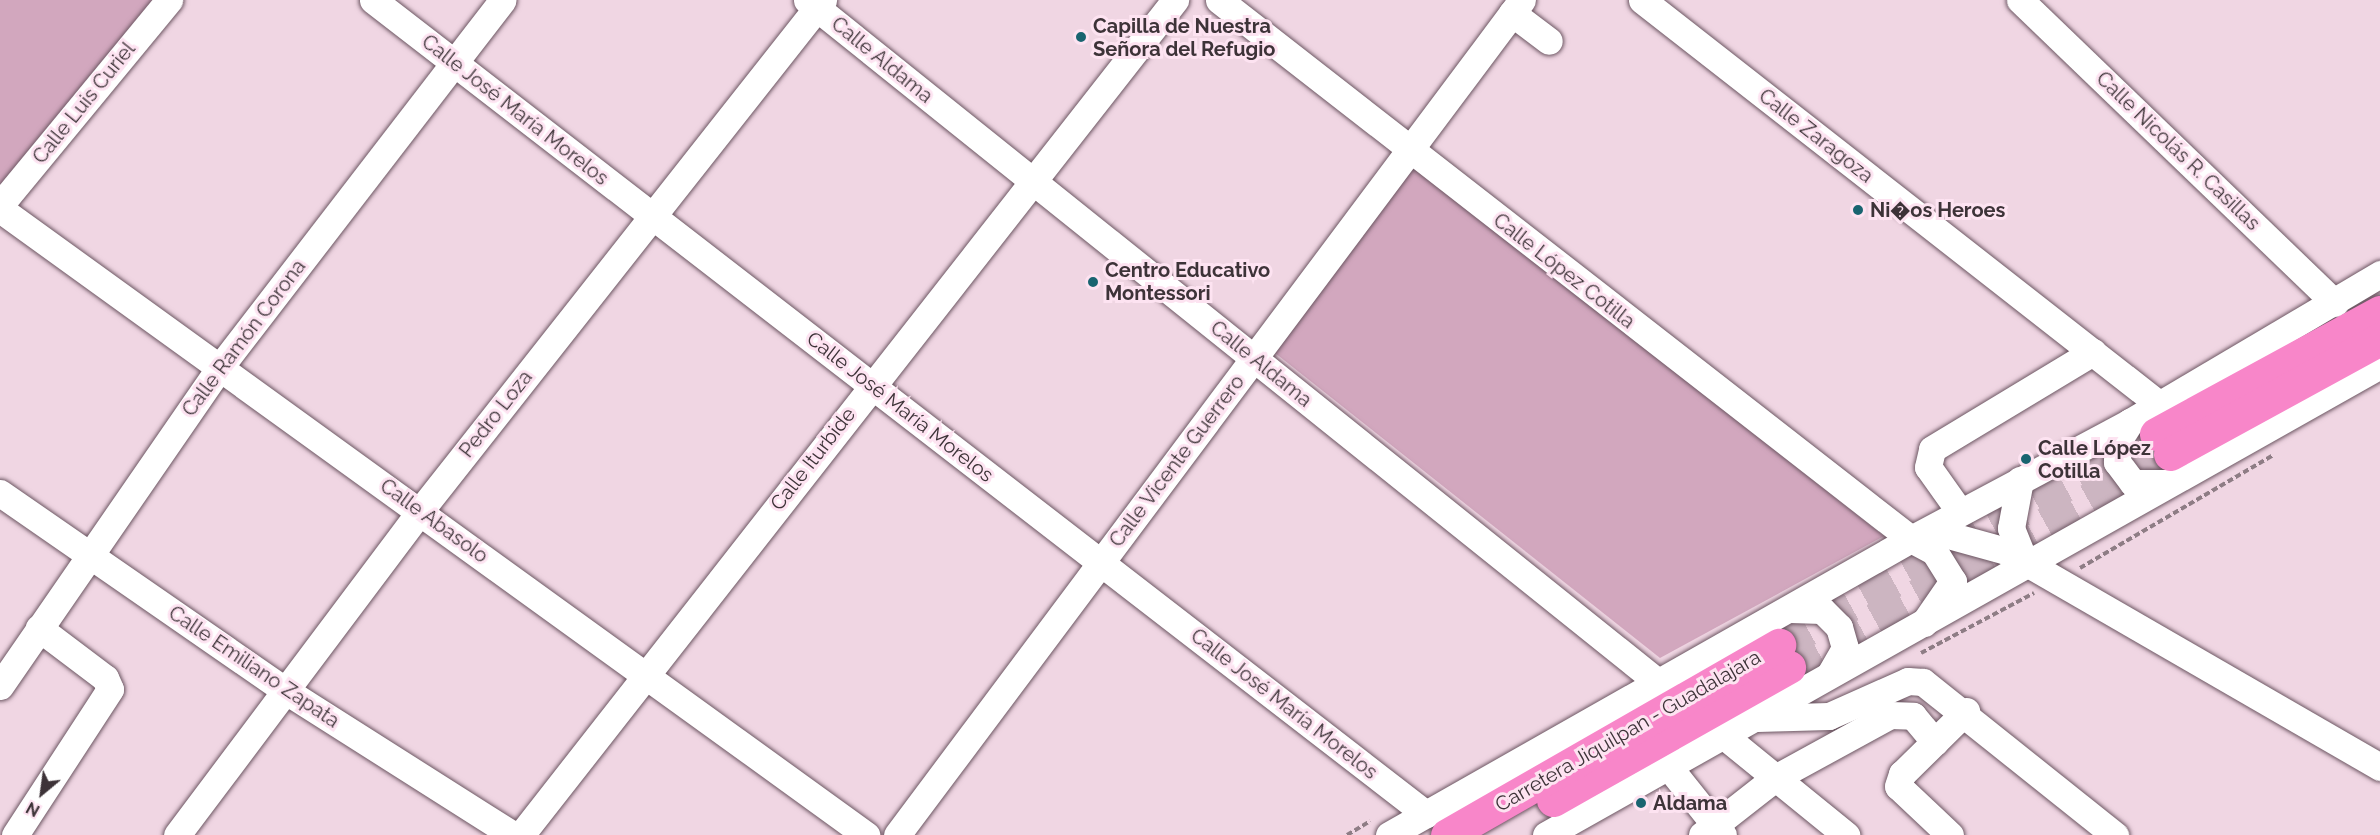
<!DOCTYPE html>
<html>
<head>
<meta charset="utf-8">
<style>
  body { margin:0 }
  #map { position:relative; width:2380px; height:835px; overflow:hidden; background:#f0d6e3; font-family:Raleway,sans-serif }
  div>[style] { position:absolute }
  .green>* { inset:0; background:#d2a7be }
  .highway-tunnel>* { height:33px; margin-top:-16.5px; transform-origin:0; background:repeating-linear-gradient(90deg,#ccb5c1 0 33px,transparent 0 49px) }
  .path>* { height:4px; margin-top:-2px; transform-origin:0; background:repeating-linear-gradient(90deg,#8e7d85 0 6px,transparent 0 9px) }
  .roads { filter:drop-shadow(0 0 2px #6c5662) drop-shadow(0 0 2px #6c5662) }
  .minor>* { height:27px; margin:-13.5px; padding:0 13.5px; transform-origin:13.5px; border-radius:13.5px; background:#fff }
  .highway>* { height:33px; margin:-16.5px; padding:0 16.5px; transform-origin:16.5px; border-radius:16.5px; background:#f886c9 }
  .dots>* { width:16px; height:16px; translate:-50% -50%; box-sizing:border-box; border:3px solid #fde3f1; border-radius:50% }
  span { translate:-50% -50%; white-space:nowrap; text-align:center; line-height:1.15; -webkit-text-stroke:6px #fde3f1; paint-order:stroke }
  .poi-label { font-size:20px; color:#3d3338; font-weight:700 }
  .left { translate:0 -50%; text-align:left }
  .street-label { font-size:20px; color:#3d3338 }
  .north { position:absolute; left:12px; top:763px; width:60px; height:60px; -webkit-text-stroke:4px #fde3f1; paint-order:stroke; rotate:209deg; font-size:16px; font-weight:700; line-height:24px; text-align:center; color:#3d3338 }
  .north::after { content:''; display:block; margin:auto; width:21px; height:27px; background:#3d3338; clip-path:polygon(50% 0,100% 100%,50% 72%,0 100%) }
</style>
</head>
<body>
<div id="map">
  <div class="green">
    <div style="clip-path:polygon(0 0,154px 0,0 188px)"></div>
    <div style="clip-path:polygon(1410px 165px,1884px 536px,1660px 658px,1270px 349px)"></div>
  </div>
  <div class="highway-tunnel">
    <div style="left:1779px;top:645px;width:432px;rotate:-29.2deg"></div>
    <div style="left:1789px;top:667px;width:436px;rotate:-29.2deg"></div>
  </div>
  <div class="path">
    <div style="left:2080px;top:568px;width:224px;rotate:-30.3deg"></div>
    <div style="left:1921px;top:653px;width:128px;rotate:-28deg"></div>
    <div style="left:1347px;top:835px;width:27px;rotate:-31deg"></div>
  </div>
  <div class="roads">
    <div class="minor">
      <div style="left:373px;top:0;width:1331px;rotate:37.71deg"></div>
      <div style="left:807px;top:0;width:1092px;rotate:38.72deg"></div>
      <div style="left:1219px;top:0;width:877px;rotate:37.92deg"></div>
      <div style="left:1911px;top:539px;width:26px;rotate:28deg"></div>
      <div style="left:1934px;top:551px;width:36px;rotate:58deg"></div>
      <div style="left:1953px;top:581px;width:51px;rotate:124.6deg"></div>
      <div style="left:1642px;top:0;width:658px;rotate:38.02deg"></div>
      <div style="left:2020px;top:0;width:437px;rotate:43.9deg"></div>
      <div style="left:1512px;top:13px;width:46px;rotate:37.1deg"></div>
      <div style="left:0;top:205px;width:266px;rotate:-50.5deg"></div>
      <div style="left:0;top:209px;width:1069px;rotate:35.86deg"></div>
      <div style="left:2130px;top:422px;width:22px;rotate:122deg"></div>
      <div style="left:2118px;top:441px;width:21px;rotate:93deg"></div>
      <div style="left:2117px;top:462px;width:26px;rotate:53deg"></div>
      <div style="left:2133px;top:483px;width:33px"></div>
      <div style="left:2020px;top:480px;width:49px;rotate:100.6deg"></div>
      <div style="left:2011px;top:528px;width:38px;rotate:68deg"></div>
      <div style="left:0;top:493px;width:344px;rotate:34.7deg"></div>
      <div style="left:283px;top:689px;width:272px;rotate:32.4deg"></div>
      <div style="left:1960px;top:512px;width:55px;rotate:-125.4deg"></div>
      <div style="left:1928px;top:467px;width:18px;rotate:-77deg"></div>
      <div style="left:1932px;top:449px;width:188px;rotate:-31.1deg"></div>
      <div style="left:1930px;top:530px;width:79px;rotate:15.4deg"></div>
      <div style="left:2006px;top:551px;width:432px;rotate:30deg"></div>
      <div style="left:1790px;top:609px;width:32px;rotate:2deg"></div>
      <div style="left:1822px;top:610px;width:24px;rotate:45deg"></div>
      <div style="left:1839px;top:627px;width:22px;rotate:74deg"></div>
      <div style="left:1845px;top:648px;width:30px;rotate:120deg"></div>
      <div style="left:0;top:686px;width:388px;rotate:-55.4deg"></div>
      <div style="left:220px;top:367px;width:463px;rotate:-52.4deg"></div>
      <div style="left:1757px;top:718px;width:72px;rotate:-1.6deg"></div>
      <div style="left:1829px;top:716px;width:86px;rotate:-23.9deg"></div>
      <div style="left:1908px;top:681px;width:15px;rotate:4deg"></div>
      <div style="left:1923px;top:682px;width:246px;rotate:38.6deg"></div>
      <div style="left:1723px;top:735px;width:159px;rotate:39.1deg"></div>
      <div style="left:1668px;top:766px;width:88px;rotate:51.4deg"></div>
      <div style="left:15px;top:835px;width:174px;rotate:-56.9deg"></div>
      <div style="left:110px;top:689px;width:12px;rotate:-114deg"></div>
      <div style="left:105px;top:678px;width:83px;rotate:-142.9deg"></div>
      <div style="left:177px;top:835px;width:405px;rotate:-53.1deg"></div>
      <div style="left:420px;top:511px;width:651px;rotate:-51.74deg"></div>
      <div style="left:521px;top:835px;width:1061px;rotate:-51.93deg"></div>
      <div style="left:897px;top:835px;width:1043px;rotate:-53.19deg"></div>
      <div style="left:1389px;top:835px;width:600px;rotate:-29.56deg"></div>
      <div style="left:1911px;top:539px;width:248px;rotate:-28.1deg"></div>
      <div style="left:2130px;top:422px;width:291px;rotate:-30.6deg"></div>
      <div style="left:1546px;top:835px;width:957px;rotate:-29.4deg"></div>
      <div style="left:1702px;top:835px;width:93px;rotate:-38deg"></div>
      <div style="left:1775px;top:778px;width:131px;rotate:-28.7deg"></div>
      <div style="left:1890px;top:715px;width:23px;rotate:2deg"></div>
      <div style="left:1913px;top:716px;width:34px;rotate:50deg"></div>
      <div style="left:1950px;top:835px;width:71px;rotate:-136.7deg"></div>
      <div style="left:1898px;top:786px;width:13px;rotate:-72deg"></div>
      <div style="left:1902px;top:774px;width:90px;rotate:-44.5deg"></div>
    </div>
    <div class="highway">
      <div style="left:2156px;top:434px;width:255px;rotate:-28.6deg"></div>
      <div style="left:2170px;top:454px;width:239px;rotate:-28.7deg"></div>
      <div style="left:1553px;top:800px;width:271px;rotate:-29.4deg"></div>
      <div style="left:1447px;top:835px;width:383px;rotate:-29.8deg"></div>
    </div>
  </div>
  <div class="dots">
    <div style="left:1081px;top:37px;background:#196470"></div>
    <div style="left:1858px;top:210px;background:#196470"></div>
    <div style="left:1093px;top:282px;background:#196470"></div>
    <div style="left:2026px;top:459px;background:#196470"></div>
    <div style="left:1641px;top:803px;background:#196470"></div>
  </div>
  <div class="poi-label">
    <span class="left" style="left:1093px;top:38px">Capilla de Nuestra<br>Señora del Refugio</span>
    <span class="left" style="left:1870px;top:210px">Ni�os Heroes</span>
    <span class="left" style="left:1105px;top:282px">Centro Educativo<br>Montessori</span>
    <span class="left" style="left:2038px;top:460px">Calle López<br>Cotilla</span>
    <span class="left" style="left:1653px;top:803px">Aldama</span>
  </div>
  <div class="street-label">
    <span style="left:882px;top:60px;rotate:39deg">Calle Aldama</span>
    <span style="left:84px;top:103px;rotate:-51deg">Calle Luis Curiel</span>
    <span style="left:515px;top:110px;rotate:38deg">Calle José María Morelos</span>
    <span style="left:1816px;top:136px;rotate:38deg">Calle Zaragoza</span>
    <span style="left:2178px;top:151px;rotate:44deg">Calle Nicolás R. Casillas</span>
    <span style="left:1564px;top:271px;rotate:38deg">Calle López Cotilla</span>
    <span style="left:244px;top:338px;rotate:-53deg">Calle Ramón Corona</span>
    <span style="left:1261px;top:364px;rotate:39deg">Calle Aldama</span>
    <span style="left:900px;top:407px;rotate:38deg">Calle José María Morelos</span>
    <span style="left:496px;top:414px;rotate:-52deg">Pedro Loza</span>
    <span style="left:813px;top:459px;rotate:-52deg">Calle Iturbide</span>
    <span style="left:1177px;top:461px;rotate:-53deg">Calle Vicente Guerrero</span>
    <span style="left:434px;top:521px;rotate:36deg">Calle Abasolo</span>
    <span style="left:254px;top:667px;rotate:34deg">Calle Emiliano Zapata</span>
    <span style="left:1284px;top:704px;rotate:38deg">Calle José María Morelos</span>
    <span style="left:1628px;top:731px;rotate:-30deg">Carretera Jiquilpan - Guadalajara</span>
  </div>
  <div class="north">N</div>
</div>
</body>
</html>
